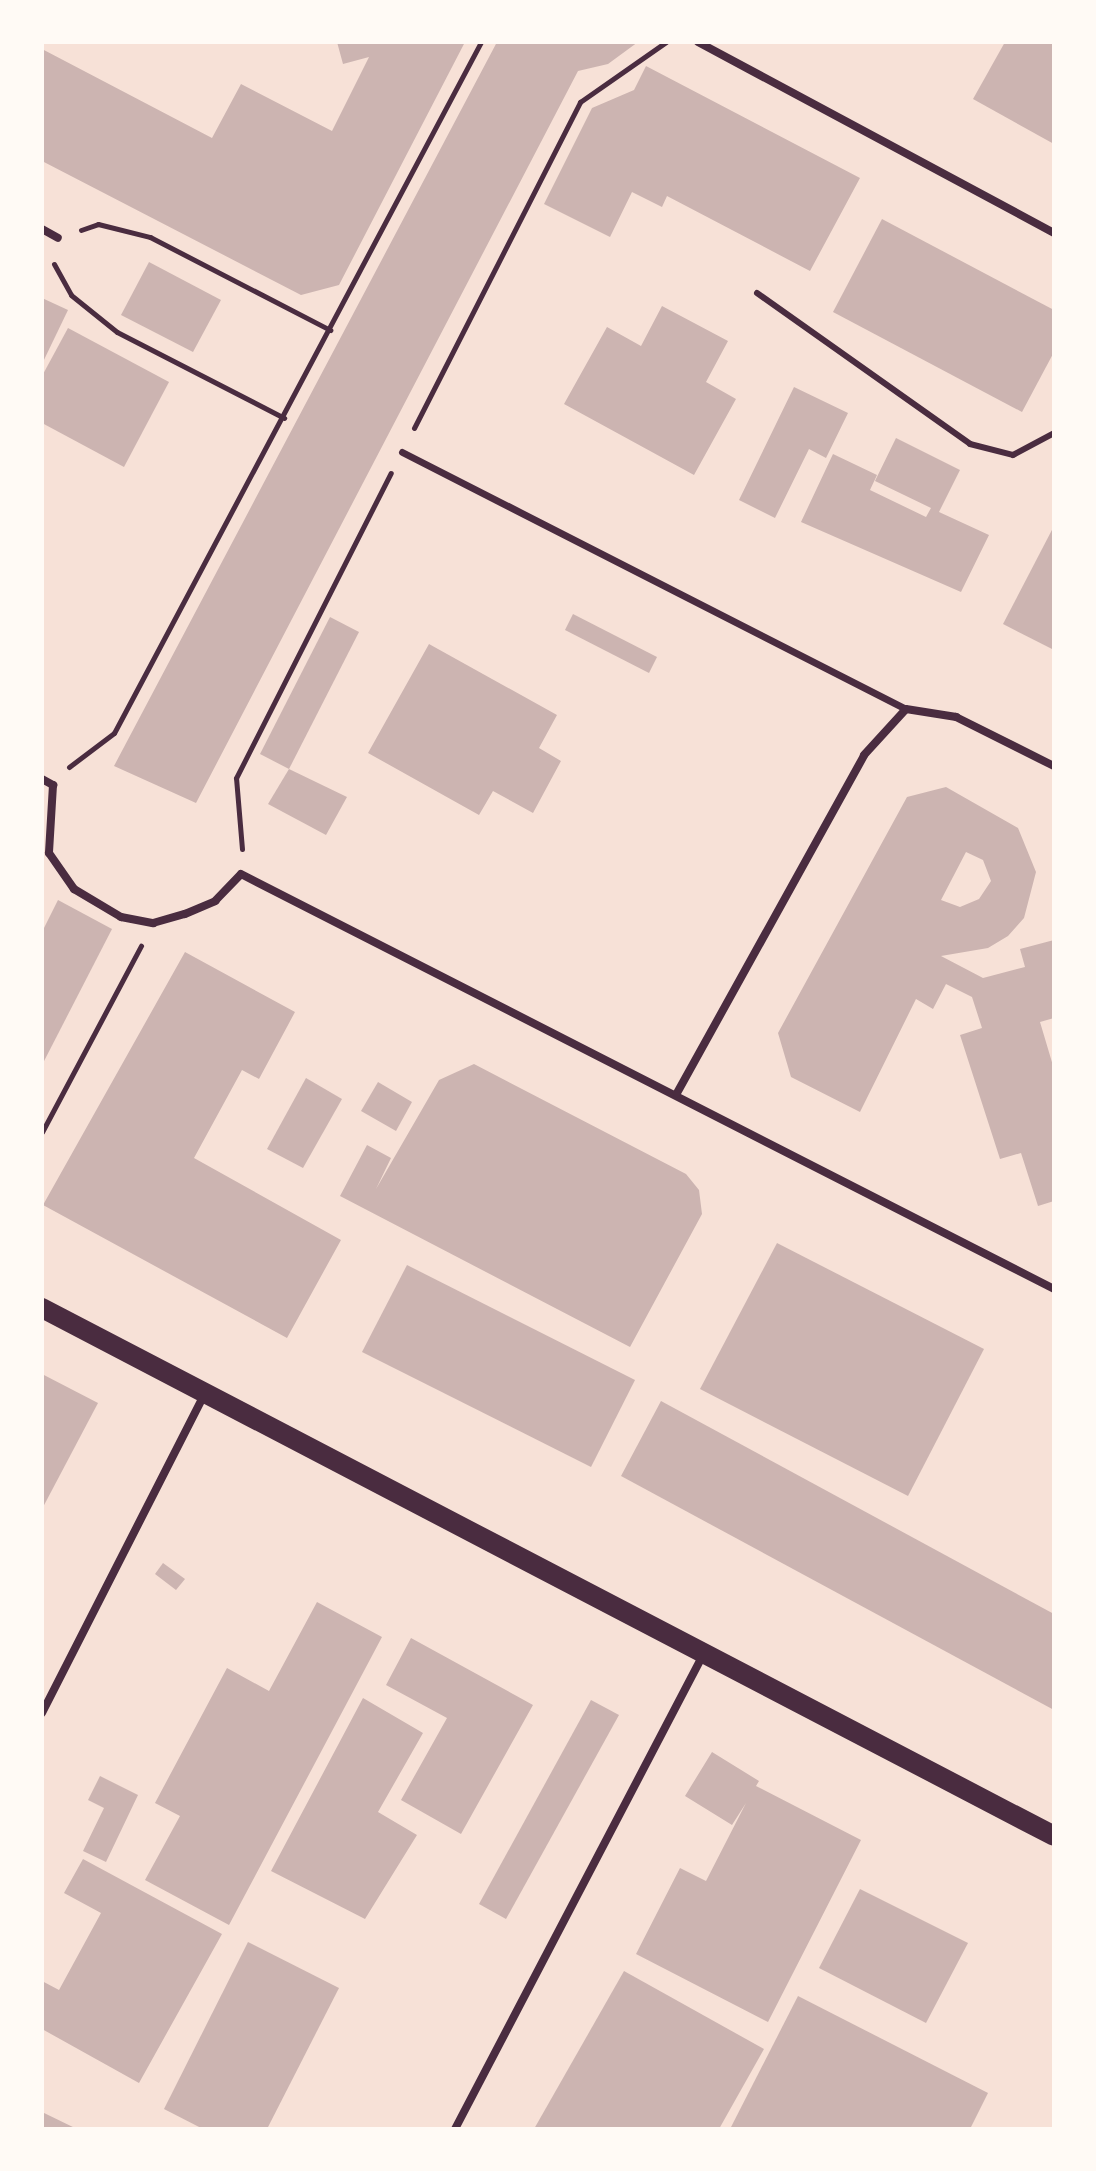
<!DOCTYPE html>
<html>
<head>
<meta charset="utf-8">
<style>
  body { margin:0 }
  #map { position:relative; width:1096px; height:2171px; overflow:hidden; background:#f7e1d7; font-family:"PT Sans Narrow",sans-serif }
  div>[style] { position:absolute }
  .building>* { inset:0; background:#ccb4b1 }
  .path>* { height:5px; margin:-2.5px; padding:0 2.5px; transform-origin:2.5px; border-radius:2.5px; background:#4a2c40 }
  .service>* { height:6px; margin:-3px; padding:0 3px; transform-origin:3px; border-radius:3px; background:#4a2c40 }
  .pedestrian>* { height:7px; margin:-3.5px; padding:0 3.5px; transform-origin:3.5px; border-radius:3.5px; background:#4a2c40 }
  .minor>* { height:8px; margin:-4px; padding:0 4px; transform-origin:4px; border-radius:4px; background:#4a2c40 }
  .primary>* { height:20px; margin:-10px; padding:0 10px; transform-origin:10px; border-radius:10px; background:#4a2c40 }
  span { translate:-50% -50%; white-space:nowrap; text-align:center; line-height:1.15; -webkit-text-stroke:8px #fffaf5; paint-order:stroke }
  .frame { position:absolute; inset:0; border:44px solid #fffaf5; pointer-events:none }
</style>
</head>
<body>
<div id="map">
  <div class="building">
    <div style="clip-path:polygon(337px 42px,465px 42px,339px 285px,301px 295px,42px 161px,42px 49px,212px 138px,241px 84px,332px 131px,369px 57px,343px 64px)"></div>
    <div style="clip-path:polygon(497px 42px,638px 42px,608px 64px,578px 71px,196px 803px,114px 766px)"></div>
    <div style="clip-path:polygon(1005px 42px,1054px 43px,1054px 144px,973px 99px)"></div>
    <div style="clip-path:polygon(646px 66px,860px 178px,810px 271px,667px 196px,662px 207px,632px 192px,610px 237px,544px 204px,592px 108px,634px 90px)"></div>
    <div style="clip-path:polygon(882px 219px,1054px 310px,1054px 352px,1022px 412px,833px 312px)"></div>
    <div style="clip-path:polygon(149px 262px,221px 300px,193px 352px,121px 315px)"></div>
    <div style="clip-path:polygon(42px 298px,68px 310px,42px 364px)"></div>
    <div style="clip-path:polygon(662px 306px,728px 341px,706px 382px,736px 399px,694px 475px,564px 404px,607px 327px,641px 346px)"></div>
    <div style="clip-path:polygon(68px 328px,169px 382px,124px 467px,42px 423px,42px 376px)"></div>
    <div style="clip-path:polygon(794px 387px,848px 413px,826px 458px,809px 449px,775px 518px,739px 500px)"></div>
    <div style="clip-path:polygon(896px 438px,960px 470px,939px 512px,989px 535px,961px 592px,801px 522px,833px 454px,877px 475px,870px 490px,926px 517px,931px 508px,875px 481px)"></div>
    <div style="clip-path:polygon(1054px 526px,1054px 650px,1003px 624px)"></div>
    <div style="clip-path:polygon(573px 614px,657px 657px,649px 673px,565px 630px)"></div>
    <div style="clip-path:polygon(330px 617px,359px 632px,289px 769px,260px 754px)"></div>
    <div style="clip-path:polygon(429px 644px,557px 715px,539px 748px,561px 761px,533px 813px,493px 791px,479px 815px,368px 753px)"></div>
    <div style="clip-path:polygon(289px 769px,347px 797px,326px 835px,268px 804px)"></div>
    <div style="clip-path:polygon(evenodd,946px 787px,1018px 828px,1036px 872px,1024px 918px,1008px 936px,988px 948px,941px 956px,983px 978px,1025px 967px,1020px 949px,1054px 940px,1054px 1018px,1040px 1022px,1054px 1069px,1054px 1201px,1038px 1206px,1021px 1153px,1000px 1159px,960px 1035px,982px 1028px,972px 997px,946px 984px,933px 1009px,916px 999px,860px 1112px,791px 1077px,778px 1033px,907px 797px,946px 787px,966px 852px,983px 860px,991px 881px,979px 899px,960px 907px,941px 900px,966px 852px)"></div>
    <div style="clip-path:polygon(58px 900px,112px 929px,42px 1065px,42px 932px)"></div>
    <div style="clip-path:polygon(185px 952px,295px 1012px,259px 1079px,242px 1070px,194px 1158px,341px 1240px,287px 1338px,43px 1205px)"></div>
    <div style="clip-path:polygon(474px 1064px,686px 1174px,699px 1190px,702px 1214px,630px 1347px,340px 1196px,367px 1145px,391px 1158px,376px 1189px,439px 1080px)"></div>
    <div style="clip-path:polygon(306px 1078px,342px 1099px,303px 1168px,267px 1149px)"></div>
    <div style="clip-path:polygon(378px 1082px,412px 1102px,396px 1131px,361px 1111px)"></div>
    <div style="clip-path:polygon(777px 1243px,984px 1349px,908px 1496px,700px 1389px)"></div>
    <div style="clip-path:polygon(407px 1265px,635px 1380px,591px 1467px,362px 1352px)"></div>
    <div style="clip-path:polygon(42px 1374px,98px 1403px,42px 1509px)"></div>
    <div style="clip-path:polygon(661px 1401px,1054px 1614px,1054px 1710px,621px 1476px)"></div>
    <div style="clip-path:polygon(163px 1563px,185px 1579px,176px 1590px,155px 1574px)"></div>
    <div style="clip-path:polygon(317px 1602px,382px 1637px,229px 1925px,145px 1880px,180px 1816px,155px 1803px,227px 1668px,269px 1691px)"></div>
    <div style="clip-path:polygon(411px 1638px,533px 1705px,461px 1834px,401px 1800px,447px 1718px,386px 1685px)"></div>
    <div style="clip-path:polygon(363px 1698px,423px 1733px,378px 1812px,417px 1835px,365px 1919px,271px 1871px)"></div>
    <div style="clip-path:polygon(591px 1700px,619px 1715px,506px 1919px,479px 1904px)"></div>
    <div style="clip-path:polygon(712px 1752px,759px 1781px,756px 1786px,861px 1840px,768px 2022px,636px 1954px,680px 1868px,706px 1881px,746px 1803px,732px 1825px,685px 1796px)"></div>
    <div style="clip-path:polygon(100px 1776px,138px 1795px,106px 1862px,83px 1851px,104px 1808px,88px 1800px)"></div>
    <div style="clip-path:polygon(83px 1859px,222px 1934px,139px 2083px,42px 2029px,42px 1981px,59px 1990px,101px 1913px,64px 1893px)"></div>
    <div style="clip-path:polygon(860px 1889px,968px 1943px,926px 2023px,819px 1968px)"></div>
    <div style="clip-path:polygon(248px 1942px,339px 1988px,267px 2129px,203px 2129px,164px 2109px)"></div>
    <div style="clip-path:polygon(624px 1971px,764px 2049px,719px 2129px,534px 2129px)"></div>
    <div style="clip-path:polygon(798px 1996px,988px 2093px,970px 2129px,730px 2129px)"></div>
    <div style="clip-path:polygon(42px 2112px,77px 2129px,42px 2129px)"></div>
  </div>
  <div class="path">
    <div style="left:81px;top:230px;width:18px;rotate:-19deg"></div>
    <div style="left:98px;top:224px;width:54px;rotate:14deg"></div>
    <div style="left:150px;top:237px;width:203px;rotate:27.3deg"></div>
    <div style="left:54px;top:264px;width:35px;rotate:61deg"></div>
    <div style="left:71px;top:295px;width:59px;rotate:38.8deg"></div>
    <div style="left:117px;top:332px;width:188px;rotate:27.2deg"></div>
    <div style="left:414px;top:428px;width:366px;rotate:-63deg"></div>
    <div style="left:580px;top:102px;width:105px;rotate:-34.9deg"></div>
    <div style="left:69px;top:767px;width:56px;rotate:-37.1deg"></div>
    <div style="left:114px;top:733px;width:782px;rotate:-62.03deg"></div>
    <div style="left:242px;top:849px;width:71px;rotate:-94.8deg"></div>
    <div style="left:236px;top:778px;width:342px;rotate:-63.1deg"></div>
    <div style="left:42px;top:1132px;width:211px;rotate:-62deg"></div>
  </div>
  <div class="service">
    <div style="left:757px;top:293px;width:261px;rotate:35.3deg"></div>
    <div style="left:970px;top:444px;width:44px;rotate:14.3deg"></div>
    <div style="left:1013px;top:455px;width:47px;rotate:-28.2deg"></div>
  </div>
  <div class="pedestrian">
    <div style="left:402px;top:452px;width:566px;rotate:27.02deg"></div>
  </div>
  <div class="minor">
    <div style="left:698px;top:42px;width:404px;rotate:28.2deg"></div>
    <div style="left:42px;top:229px;width:18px;rotate:29deg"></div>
    <div style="left:42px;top:779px;width:13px;rotate:29deg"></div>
    <div style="left:53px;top:785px;width:68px;rotate:93.4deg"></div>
    <div style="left:49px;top:853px;width:44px;rotate:55.2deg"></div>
    <div style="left:74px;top:889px;width:55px;rotate:30.8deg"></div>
    <div style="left:121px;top:917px;width:33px;rotate:11deg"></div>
    <div style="left:153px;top:923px;width:33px;rotate:-16deg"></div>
    <div style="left:185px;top:914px;width:33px;rotate:-23deg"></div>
    <div style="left:215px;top:901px;width:37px;rotate:-46deg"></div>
    <div style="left:241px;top:874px;width:913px;rotate:27.04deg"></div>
    <div style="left:677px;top:1093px;width:386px;rotate:-61deg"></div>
    <div style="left:864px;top:755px;width:62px;rotate:-47.6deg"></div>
    <div style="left:906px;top:709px;width:51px;rotate:9.1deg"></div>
    <div style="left:956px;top:717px;width:110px;rotate:26.6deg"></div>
    <div style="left:42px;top:1713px;width:359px;rotate:-63deg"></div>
    <div style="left:455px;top:2129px;width:535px;rotate:-62.38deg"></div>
  </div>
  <div class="primary">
    <div style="left:42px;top:1308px;width:1141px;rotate:27.55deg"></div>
  </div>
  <div class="frame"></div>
</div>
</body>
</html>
